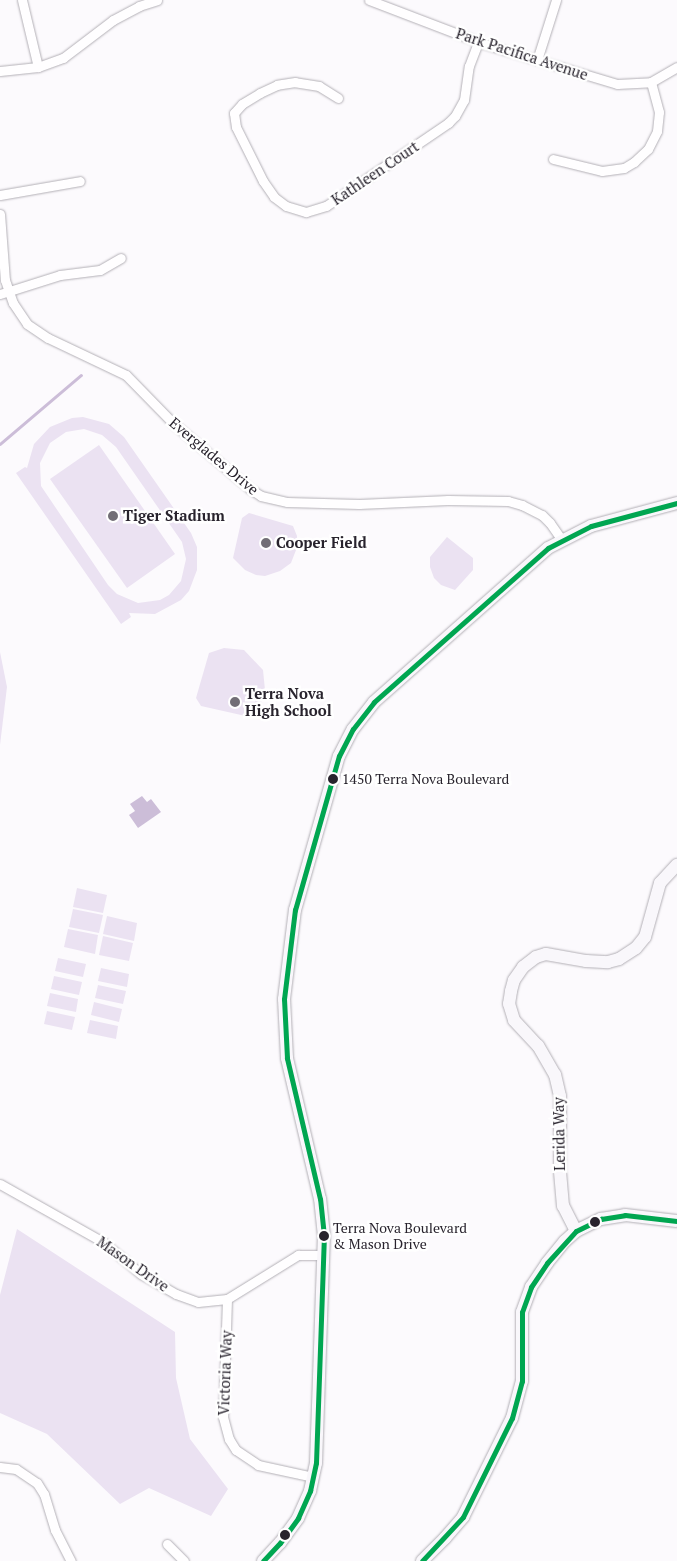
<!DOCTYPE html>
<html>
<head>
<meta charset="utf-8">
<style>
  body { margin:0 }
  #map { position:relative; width:677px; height:1561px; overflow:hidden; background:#fcfafd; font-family:"PT Serif",serif }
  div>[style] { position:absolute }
  .green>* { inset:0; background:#ebe2f2 }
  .water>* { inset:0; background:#ccbdd8 }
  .stream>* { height:2.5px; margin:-1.25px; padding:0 1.25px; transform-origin:1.25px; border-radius:1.25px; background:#ccbdd8 }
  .roads { filter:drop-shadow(0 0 1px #b3b0b6) drop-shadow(0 0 1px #b3b0b6) }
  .street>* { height:9px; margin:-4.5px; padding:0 4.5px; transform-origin:4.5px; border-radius:4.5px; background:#fffeff }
  .secondary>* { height:12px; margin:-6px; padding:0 6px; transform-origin:6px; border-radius:6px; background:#f9f7fb }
  .bus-1>* { height:5px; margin:-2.5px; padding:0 2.5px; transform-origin:2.5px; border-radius:2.5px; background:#00a651 }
  .dots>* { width:14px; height:14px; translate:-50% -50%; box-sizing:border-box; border:2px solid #fff; border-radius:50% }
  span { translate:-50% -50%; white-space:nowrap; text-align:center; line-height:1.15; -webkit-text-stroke:5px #fff; paint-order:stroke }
  .bus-label { font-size:14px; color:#28232d }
  .left { translate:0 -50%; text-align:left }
  .street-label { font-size:15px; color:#28232d }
  .poi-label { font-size:15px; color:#28232d; font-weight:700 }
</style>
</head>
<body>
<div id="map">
  <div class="green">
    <div style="clip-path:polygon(evenodd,83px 417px,109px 424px,124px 437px,191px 533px,197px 547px,197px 570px,189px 591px,181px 600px,155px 614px,129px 613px,131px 617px,121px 624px,16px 473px,25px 467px,27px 468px,34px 444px,50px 427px,72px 418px,83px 417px,84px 429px,102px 435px,116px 447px,182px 542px,186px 559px,181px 581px,169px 595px,160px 600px,138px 603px,117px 594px,108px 585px,41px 486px,40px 463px,50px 443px,66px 432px,84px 429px)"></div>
    <div style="clip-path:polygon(99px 445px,175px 554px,127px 588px,50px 479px)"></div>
    <div style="clip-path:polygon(249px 513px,293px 526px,297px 536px,296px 550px,291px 563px,280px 571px,265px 576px,256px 575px,245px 570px,233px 558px,242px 518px)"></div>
    <div style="clip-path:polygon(447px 537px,473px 558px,473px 570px,455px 590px,441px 585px,434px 578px,430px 567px,430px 557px)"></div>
    <div style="clip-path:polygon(224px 648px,244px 650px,263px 670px,265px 690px,261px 703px,250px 717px,201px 706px,196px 698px,209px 653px)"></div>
    <div style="clip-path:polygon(0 652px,7px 687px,0 745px)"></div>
    <div style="clip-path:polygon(77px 888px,107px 895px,103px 913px,73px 907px)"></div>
    <div style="clip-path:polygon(73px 909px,103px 915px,99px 933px,69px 927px)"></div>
    <div style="clip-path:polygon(107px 916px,137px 923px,134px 941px,103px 934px)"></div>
    <div style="clip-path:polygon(68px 929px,98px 935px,95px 954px,64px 947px)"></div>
    <div style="clip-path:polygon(103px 936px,133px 943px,129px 961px,99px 955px)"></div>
    <div style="clip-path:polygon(58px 958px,86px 964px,83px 977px,55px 971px)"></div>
    <div style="clip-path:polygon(101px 968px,129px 974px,127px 987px,98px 981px)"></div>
    <div style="clip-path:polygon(54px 976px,82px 982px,79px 995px,51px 989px)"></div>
    <div style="clip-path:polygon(98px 985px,126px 991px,123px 1004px,95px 998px)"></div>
    <div style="clip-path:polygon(50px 993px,78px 999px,76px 1012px,47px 1006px)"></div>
    <div style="clip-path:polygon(94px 1002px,122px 1009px,119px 1022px,91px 1015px)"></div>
    <div style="clip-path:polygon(47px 1011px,75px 1017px,72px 1030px,44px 1024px)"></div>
    <div style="clip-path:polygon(90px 1020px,118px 1026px,116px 1039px,87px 1033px)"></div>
    <div style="clip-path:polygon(17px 1229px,175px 1332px,176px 1378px,190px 1439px,228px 1489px,211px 1516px,149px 1488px,120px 1504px,47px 1434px,0 1413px,0 1295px)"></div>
  </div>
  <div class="water">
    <div style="clip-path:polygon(142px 796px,147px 802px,151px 799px,161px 812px,138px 828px,129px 815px,135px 811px,130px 804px)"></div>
  </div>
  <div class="stream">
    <div style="left:0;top:444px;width:106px;rotate:-40.4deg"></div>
  </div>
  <div class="roads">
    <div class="street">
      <div style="left:22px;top:0;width:69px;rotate:76.6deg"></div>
      <div style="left:369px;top:0;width:123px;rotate:20.9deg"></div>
      <div style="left:484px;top:44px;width:139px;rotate:16.7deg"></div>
      <div style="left:617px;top:84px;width:34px;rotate:-3deg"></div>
      <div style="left:651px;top:82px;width:30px;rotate:-30deg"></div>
      <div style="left:537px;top:60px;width:63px;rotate:-72.4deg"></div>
      <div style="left:0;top:71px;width:38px;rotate:-6deg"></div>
      <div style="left:38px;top:67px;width:27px;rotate:-20deg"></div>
      <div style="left:63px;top:58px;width:63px;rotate:-37.2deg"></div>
      <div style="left:113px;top:20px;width:30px;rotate:-28deg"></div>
      <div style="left:139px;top:6px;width:19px;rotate:-18deg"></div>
      <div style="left:338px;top:98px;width:22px;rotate:-148deg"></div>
      <div style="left:319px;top:86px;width:24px;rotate:-171deg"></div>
      <div style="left:295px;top:82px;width:18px;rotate:171deg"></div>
      <div style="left:277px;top:85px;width:19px;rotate:155deg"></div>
      <div style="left:260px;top:93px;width:21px;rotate:149deg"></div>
      <div style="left:242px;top:104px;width:12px;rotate:132deg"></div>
      <div style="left:234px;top:113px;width:14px;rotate:82deg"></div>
      <div style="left:236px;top:127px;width:60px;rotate:63.4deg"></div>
      <div style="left:263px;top:181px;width:19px;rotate:55deg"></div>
      <div style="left:274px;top:197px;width:15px;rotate:37deg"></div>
      <div style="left:286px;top:206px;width:21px;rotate:17deg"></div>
      <div style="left:306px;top:212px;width:21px;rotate:-17deg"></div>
      <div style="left:326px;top:206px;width:148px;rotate:-34.2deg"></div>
      <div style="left:448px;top:123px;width:10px;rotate:-45deg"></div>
      <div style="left:455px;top:116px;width:18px;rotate:-61deg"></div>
      <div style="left:464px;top:100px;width:34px;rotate:-82deg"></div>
      <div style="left:469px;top:66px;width:26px;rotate:-69deg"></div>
      <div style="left:553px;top:159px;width:50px;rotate:13.8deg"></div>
      <div style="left:602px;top:171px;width:22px;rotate:-8deg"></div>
      <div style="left:624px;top:168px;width:12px;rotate:-31deg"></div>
      <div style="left:634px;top:162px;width:19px;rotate:-43deg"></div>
      <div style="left:648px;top:149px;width:20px;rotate:-63deg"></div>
      <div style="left:657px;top:131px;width:19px;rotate:-84deg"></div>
      <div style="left:659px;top:112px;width:31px;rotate:-105deg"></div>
      <div style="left:0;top:195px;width:81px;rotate:-9.9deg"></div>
      <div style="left:0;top:214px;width:66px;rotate:85.7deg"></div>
      <div style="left:5px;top:280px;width:24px;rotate:71deg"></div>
      <div style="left:13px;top:303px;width:25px;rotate:56deg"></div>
      <div style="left:27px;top:324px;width:25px;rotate:34deg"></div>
      <div style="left:48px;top:338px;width:86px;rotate:25.4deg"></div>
      <div style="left:126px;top:375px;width:69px;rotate:45.6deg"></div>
      <div style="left:174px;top:424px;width:100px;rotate:40.5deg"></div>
      <div style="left:250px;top:489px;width:13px;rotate:32deg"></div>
      <div style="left:261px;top:496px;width:27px;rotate:13deg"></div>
      <div style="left:287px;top:502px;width:72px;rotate:1.6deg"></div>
      <div style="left:359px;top:504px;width:89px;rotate:-2.6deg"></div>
      <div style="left:448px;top:500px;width:60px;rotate:1deg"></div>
      <div style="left:508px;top:501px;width:15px;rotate:16deg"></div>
      <div style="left:522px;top:505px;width:22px;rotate:27deg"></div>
      <div style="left:542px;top:515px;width:11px;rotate:45deg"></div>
      <div style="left:550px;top:523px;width:19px;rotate:55deg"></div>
      <div style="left:0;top:294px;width:63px;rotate:-17.6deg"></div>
      <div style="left:60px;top:275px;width:40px;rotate:-7.1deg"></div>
      <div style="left:100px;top:270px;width:24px;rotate:-30deg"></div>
      <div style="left:0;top:1184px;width:118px;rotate:29.4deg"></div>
      <div style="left:103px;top:1242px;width:50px;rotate:40.1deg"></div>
      <div style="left:141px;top:1274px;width:40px;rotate:29.7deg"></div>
      <div style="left:176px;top:1294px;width:23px;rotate:20deg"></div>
      <div style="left:198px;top:1302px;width:29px;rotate:-6deg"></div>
      <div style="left:227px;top:1299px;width:84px;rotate:-31.8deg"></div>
      <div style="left:298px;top:1255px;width:26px"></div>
      <div style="left:227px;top:1299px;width:118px;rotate:91.9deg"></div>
      <div style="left:223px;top:1417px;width:23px;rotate:75deg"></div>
      <div style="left:229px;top:1439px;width:13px;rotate:58deg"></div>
      <div style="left:236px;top:1450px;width:27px;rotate:34deg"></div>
      <div style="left:258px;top:1465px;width:56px;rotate:12.3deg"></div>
      <div style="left:0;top:1467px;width:16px;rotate:7deg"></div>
      <div style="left:16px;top:1469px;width:25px;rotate:34deg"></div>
      <div style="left:37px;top:1483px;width:13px;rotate:58deg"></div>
      <div style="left:44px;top:1494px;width:38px;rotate:73deg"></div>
      <div style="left:55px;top:1530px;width:35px;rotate:63deg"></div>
      <div style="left:167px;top:1544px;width:24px;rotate:45deg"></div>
    </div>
    <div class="secondary">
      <div style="left:576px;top:1231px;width:28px;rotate:-117deg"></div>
      <div style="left:563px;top:1206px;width:37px;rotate:-95deg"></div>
      <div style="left:560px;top:1169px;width:73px;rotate:-90deg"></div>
      <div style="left:560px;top:1096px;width:22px;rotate:-103deg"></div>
      <div style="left:555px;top:1075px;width:34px;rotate:-120deg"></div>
      <div style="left:538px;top:1046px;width:35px;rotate:-133deg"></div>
      <div style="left:514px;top:1020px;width:17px;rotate:-107deg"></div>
      <div style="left:509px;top:1004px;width:13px;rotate:-81deg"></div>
      <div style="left:511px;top:991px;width:11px;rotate:-75deg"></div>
      <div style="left:514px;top:980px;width:16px;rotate:-55deg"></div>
      <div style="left:523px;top:967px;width:16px;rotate:-38deg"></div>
      <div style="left:536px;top:957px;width:10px;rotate:-17deg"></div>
      <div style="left:546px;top:954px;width:41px;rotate:9.9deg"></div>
      <div style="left:586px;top:961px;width:22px;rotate:3deg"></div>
      <div style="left:608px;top:962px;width:11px;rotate:-15deg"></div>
      <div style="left:619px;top:959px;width:20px;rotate:-33deg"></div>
      <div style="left:636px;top:948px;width:14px;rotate:-51deg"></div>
      <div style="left:645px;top:937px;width:56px;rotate:-74.5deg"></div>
      <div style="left:660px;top:883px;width:25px;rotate:-47deg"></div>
      <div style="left:263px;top:1561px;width:25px;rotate:-47deg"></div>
      <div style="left:280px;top:1543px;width:31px;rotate:-54deg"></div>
      <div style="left:298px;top:1518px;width:30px;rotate:-66deg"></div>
      <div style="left:310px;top:1491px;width:29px;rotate:-78deg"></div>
      <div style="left:316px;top:1463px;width:227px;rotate:-88deg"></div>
      <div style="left:324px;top:1236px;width:37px;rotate:-96deg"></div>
      <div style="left:320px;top:1199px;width:145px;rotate:-103.2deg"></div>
      <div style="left:287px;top:1058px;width:59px;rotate:-92.9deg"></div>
      <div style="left:284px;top:999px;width:90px;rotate:-83deg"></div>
      <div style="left:295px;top:910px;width:160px;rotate:-74.1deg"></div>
      <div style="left:339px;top:756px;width:30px;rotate:-63deg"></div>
      <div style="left:353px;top:729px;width:34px;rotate:-52deg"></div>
      <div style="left:374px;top:702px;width:232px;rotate:-41.5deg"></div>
      <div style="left:548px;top:548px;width:48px;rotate:-27.1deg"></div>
      <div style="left:591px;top:526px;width:89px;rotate:-15deg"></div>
      <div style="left:422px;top:1561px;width:33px;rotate:-45deg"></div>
      <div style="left:445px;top:1538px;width:28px;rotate:-49deg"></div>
      <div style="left:463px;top:1517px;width:110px;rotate:-63.7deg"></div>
      <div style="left:512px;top:1418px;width:38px;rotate:-75deg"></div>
      <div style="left:522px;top:1381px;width:69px;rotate:-90deg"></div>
      <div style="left:522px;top:1312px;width:27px;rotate:-70deg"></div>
      <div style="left:531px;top:1287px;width:29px;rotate:-56deg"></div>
      <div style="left:547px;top:1263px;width:28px;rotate:-51deg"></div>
      <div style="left:565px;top:1241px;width:15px;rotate:-42deg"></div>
      <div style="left:576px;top:1231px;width:28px;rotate:-26deg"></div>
      <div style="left:601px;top:1219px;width:24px;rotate:-9deg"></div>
      <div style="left:625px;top:1215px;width:52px;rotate:6.6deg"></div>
    </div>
  </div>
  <div class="bus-1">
    <div style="left:263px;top:1561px;width:25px;rotate:-47deg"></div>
    <div style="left:280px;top:1543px;width:31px;rotate:-54deg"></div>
    <div style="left:298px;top:1518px;width:30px;rotate:-66deg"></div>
    <div style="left:310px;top:1491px;width:29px;rotate:-78deg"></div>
    <div style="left:316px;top:1463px;width:227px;rotate:-88deg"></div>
    <div style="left:324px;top:1236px;width:37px;rotate:-96deg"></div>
    <div style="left:320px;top:1199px;width:145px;rotate:-103.2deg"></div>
    <div style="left:287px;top:1058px;width:59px;rotate:-92.9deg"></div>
    <div style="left:284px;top:999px;width:90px;rotate:-83deg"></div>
    <div style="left:295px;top:910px;width:160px;rotate:-74.1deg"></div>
    <div style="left:339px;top:756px;width:30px;rotate:-63deg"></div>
    <div style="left:353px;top:729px;width:34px;rotate:-52deg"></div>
    <div style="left:374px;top:702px;width:232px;rotate:-41.5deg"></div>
    <div style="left:548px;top:548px;width:48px;rotate:-27.1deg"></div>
    <div style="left:591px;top:526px;width:89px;rotate:-15deg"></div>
    <div style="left:422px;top:1561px;width:60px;rotate:-47deg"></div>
    <div style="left:463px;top:1517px;width:110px;rotate:-63.7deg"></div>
    <div style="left:512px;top:1418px;width:38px;rotate:-75deg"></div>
    <div style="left:522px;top:1381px;width:69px;rotate:-90deg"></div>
    <div style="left:522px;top:1312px;width:27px;rotate:-70deg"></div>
    <div style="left:531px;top:1287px;width:29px;rotate:-56deg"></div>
    <div style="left:547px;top:1263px;width:43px;rotate:-47.8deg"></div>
    <div style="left:576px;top:1231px;width:28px;rotate:-26deg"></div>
    <div style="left:601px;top:1219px;width:24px;rotate:-9deg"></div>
    <div style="left:625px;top:1215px;width:52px;rotate:6.6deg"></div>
  </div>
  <div class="dots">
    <div style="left:113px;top:516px;background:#726e76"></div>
    <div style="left:266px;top:543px;background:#726e76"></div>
    <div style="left:235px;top:702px;background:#726e76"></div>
    <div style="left:333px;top:779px;background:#28232d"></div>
    <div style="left:595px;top:1222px;background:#28232d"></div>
    <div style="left:324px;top:1236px;background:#28232d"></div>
    <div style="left:285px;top:1535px;background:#28232d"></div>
  </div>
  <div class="bus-label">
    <span class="left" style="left:342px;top:779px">1450 Terra Nova Boulevard</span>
    <span class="left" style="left:333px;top:1236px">Terra Nova Boulevard<br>&amp; Mason Drive</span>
  </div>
  <div class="street-label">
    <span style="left:522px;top:54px;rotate:18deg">Park Pacifica Avenue</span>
    <span style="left:375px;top:173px;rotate:-34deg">Kathleen Court</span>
    <span style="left:214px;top:456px;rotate:40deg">Everglades Drive</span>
    <span style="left:559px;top:1134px;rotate:-91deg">Lerida Way</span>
    <span style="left:133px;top:1264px;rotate:35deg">Mason Drive</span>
    <span style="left:225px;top:1373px;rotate:-88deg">Victoria Way</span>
  </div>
  <div class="poi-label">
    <span class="left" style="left:123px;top:516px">Tiger Stadium</span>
    <span class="left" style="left:276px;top:543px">Cooper Field</span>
    <span class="left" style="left:245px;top:702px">Terra Nova<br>High School</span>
  </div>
</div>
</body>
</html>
